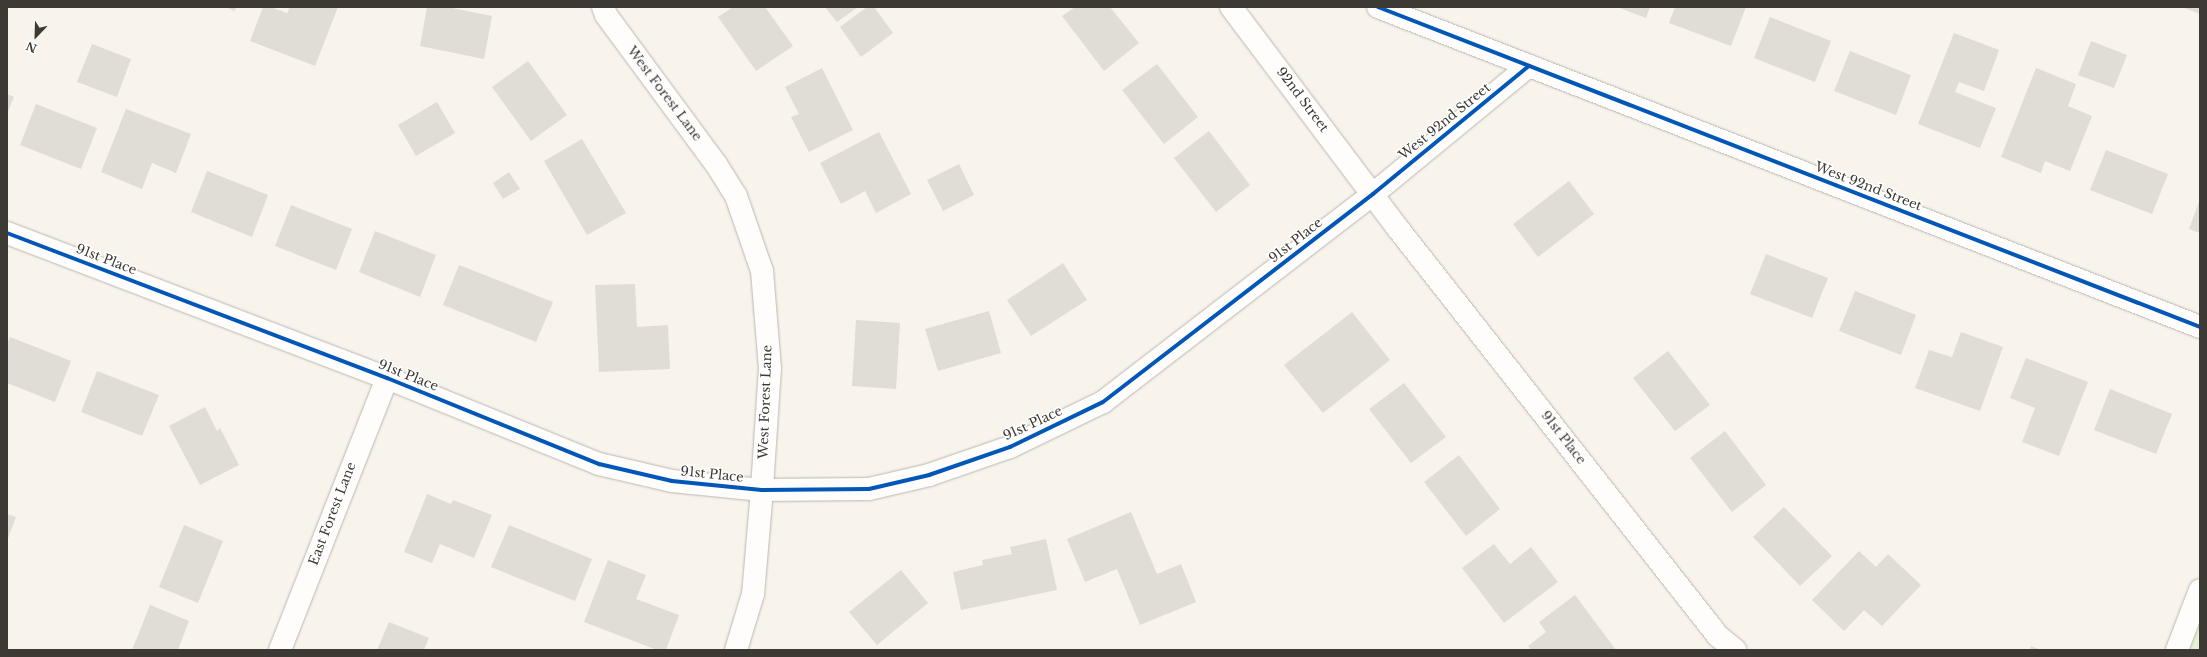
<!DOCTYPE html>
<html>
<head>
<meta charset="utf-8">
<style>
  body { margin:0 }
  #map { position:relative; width:2207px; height:657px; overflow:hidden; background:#f8f4ec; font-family:"Libre Baskerville",serif }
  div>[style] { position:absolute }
  .green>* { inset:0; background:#e6f1d3 }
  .building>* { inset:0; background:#e0dcd6 }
  .roads { filter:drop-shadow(0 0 1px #bab6b1) drop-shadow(0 0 1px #bab6b1) }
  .minor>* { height:22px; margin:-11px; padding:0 11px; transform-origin:11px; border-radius:11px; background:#fefdfc }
  .cycleway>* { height:4px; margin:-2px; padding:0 2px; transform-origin:2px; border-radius:2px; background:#0057b8 }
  span { translate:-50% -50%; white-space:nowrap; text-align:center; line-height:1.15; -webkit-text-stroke:3px #fff; paint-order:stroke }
  .street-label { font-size:13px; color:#3d3934 }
  .frame { position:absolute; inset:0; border:8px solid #3d3934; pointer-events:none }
  .north { position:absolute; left:16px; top:16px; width:40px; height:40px; -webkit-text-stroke:3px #fff; paint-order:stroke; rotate:203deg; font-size:11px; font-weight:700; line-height:16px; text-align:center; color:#3d3934 }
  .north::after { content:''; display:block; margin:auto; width:14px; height:18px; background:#3d3934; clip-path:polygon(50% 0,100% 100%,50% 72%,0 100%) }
</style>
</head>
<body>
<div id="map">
  <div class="green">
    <div style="clip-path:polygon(2200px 597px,2200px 650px,2180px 650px)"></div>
  </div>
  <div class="building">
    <div style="clip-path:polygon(225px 7px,236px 7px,235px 11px)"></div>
    <div style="clip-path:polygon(263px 7px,271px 7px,287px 13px,290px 7px,338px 7px,315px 66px,250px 41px)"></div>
    <div style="clip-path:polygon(427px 7px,447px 7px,492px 16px,484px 59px,420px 46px)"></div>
    <div style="clip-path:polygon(733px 7px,765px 7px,793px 46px,756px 71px,718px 17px)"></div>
    <div style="clip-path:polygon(825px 7px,858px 7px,837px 22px)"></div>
    <div style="clip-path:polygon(867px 7px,874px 7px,893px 33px,861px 57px,840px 27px)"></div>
    <div style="clip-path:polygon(1075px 7px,1110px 7px,1139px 43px,1104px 71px,1062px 16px)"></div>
    <div style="clip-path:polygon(1617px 7px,1650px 7px,1646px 18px)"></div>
    <div style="clip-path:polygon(1675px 7px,1746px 7px,1731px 46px,1669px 23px)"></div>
    <div style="clip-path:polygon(2182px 7px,2200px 7px,2200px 14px)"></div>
    <div style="clip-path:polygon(1770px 17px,1831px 41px,1815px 82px,1754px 58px)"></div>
    <div style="clip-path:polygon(1954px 33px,1999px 50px,1984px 91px,1959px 82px,1955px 92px,1996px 108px,1980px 148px,1918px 124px)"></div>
    <div style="clip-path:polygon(2091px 41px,2127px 55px,2114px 88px,2078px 75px)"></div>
    <div style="clip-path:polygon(92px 44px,131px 59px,117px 97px,77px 82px)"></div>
    <div style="clip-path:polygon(1850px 51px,1911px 75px,1896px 115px,1834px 91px)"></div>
    <div style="clip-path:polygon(528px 61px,567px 115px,531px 141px,492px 87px)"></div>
    <div style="clip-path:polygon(1157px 64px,1198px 117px,1164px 144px,1122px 90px)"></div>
    <div style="clip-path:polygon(822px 68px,853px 130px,809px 152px,791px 117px,799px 114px,785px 87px)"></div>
    <div style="clip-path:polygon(2036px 68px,2076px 84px,2068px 106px,2092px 116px,2070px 171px,2045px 161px,2041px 173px,2001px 157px)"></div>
    <div style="clip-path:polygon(7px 94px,14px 97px,7px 114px)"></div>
    <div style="clip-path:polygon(437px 102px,455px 133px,416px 156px,398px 125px)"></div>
    <div style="clip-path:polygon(36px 104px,97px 128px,81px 169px,20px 145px)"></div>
    <div style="clip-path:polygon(126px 109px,191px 134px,176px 173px,152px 163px,142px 189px,101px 172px)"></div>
    <div style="clip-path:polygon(1209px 131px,1250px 185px,1216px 212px,1174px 158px)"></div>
    <div style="clip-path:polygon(879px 132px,911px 194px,876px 213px,865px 191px,841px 204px,820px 163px)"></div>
    <div style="clip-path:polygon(582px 139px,626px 213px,587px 235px,544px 161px)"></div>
    <div style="clip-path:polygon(2106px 150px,2168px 174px,2152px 214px,2090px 190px)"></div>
    <div style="clip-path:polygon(959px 164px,974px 195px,943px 211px,927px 180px)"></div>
    <div style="clip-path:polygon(207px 171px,268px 195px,252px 237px,191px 212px)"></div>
    <div style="clip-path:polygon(509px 172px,520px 189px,503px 199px,493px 183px)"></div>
    <div style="clip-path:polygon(1569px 181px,1594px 214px,1538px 257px,1513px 224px)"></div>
    <div style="clip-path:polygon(2200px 199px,2200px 233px,2189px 229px)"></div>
    <div style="clip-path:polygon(291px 205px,352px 229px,336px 270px,275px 246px)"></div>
    <div style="clip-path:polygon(375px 231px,436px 255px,420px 297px,359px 272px)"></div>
    <div style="clip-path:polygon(1766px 254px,1828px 278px,1812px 318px,1750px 294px)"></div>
    <div style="clip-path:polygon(1063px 263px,1087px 300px,1031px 336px,1007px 300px)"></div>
    <div style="clip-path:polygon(459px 265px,553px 302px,536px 342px,443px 305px)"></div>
    <div style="clip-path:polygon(635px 284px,637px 327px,668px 325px,670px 369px,599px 372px,595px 285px)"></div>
    <div style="clip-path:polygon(1855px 291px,1916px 315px,1901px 355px,1839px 331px)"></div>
    <div style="clip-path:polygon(989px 311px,1001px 353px,938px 371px,925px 329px)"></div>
    <div style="clip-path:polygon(1352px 312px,1390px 360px,1323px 413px,1284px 365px)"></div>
    <div style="clip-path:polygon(856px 320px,900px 323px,896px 389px,852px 386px)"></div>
    <div style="clip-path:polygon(1961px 332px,2003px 347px,1980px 411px,1915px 388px,1929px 350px,1952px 357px)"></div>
    <div style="clip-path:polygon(10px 337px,71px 361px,55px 402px,7px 383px,7px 345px)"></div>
    <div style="clip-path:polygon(1668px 351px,1710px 405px,1675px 431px,1633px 378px)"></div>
    <div style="clip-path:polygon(2026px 358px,2088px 382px,2059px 456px,2022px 442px,2035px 408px,2010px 398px)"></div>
    <div style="clip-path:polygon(97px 371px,159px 395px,142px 436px,81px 412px)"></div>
    <div style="clip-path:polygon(1404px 383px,1446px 437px,1411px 463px,1369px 409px)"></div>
    <div style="clip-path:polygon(2110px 389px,2172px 414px,2156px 454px,2094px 430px)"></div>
    <div style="clip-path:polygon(205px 407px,217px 431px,220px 428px,239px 465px,200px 485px,169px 426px)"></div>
    <div style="clip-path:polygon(1725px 431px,1766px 485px,1732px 512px,1690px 458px)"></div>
    <div style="clip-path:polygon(1459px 455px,1500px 509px,1466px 536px,1424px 482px)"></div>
    <div style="clip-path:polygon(427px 494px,451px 504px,453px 500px,492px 515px,474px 558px,440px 544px,432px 563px,404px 552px)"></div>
    <div style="clip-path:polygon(1784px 507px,1832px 556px,1800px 586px,1753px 537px)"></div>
    <div style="clip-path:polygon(1131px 512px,1157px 574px,1181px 564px,1196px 602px,1140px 625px,1117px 569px,1085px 582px,1067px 539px)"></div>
    <div style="clip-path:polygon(7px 514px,16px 517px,7px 541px)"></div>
    <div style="clip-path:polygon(184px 525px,223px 541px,198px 603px,159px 587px)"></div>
    <div style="clip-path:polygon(509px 525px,592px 559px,575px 601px,491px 567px)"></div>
    <div style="clip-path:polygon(1046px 539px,1057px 590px,961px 610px,953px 572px,983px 565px,982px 560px,1012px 554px,1010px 547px)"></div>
    <div style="clip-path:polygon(1494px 544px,1510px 564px,1531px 547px,1558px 582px,1504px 623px,1462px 568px)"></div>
    <div style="clip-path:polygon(1859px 551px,1876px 567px,1888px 554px,1921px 585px,1882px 626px,1864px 610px,1844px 631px,1812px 600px)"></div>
    <div style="clip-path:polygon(608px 560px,646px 575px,636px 599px,679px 615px,666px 650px,657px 650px,584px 622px)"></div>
    <div style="clip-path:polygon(901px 570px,928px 603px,877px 645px,849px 612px)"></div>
    <div style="clip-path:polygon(1575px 595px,1616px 650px,1531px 650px,1528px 646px,1546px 632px,1539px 622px)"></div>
    <div style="clip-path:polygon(150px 605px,189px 621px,178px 650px,132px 650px)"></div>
    <div style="clip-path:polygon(389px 622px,429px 638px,424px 650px,377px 650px)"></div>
    <div style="clip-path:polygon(2031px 646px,2041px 650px,2030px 650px)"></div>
  </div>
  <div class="roads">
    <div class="minor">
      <div style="left:603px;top:7px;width:9px;rotate:69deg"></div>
      <div style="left:606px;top:15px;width:185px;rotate:53.6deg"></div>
      <div style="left:716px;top:164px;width:38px;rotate:58deg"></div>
      <div style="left:736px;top:196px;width:79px;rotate:70.9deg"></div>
      <div style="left:762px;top:271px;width:97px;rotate:85.3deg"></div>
      <div style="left:770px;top:368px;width:122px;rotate:93.8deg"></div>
      <div style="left:762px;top:490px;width:104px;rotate:94.9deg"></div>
      <div style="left:753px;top:594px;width:59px;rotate:106.9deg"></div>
      <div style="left:1231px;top:7px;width:274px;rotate:53deg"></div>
      <div style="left:1396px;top:226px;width:521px;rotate:51.86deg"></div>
      <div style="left:1718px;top:636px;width:22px;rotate:39deg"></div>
      <div style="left:1378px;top:7px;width:882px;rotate:21.27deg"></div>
      <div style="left:7px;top:233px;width:407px;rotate:20.9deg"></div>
      <div style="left:387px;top:378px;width:229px;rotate:22.1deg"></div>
      <div style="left:599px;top:464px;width:75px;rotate:13.1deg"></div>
      <div style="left:672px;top:481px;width:90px;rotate:5.7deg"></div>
      <div style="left:762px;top:490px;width:107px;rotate:-0.5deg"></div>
      <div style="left:869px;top:489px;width:62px;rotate:-13.1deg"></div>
      <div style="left:929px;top:475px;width:86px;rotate:-19.1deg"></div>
      <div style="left:1010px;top:447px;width:103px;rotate:-25.8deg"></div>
      <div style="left:1103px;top:402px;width:341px;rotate:-37.6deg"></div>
      <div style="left:1373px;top:194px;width:202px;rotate:-39.4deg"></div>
      <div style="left:280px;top:650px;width:292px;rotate:-68.5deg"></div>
      <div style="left:2177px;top:650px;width:64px;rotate:-69deg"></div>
    </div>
  </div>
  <div class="cycleway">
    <div style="left:1378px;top:7px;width:882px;rotate:21.27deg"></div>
    <div style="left:7px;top:233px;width:407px;rotate:20.9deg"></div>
    <div style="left:387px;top:378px;width:229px;rotate:22.1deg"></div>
    <div style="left:599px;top:464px;width:75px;rotate:13.1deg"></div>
    <div style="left:672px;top:481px;width:90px;rotate:5.7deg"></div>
    <div style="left:762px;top:490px;width:107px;rotate:-0.5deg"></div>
    <div style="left:869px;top:489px;width:62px;rotate:-13.1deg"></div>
    <div style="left:929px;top:475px;width:86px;rotate:-19.1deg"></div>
    <div style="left:1010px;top:447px;width:103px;rotate:-25.8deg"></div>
    <div style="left:1103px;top:402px;width:341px;rotate:-37.6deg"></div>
    <div style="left:1373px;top:194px;width:202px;rotate:-39.4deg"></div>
  </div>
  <div class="street-label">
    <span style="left:664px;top:94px;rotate:53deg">West Forest Lane</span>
    <span style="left:1302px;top:100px;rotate:53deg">92nd Street</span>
    <span style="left:1445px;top:122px;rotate:-39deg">West 92nd Street</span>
    <span style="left:1868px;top:187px;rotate:21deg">West 92nd Street</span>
    <span style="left:1296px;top:241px;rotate:-38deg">91st Place</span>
    <span style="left:106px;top:260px;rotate:21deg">91st Place</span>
    <span style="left:408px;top:376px;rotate:22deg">91st Place</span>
    <span style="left:766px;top:402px;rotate:-88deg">West Forest Lane</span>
    <span style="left:1033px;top:424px;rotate:-25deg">91st Place</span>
    <span style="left:1563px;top:438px;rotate:52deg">91st Place</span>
    <span style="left:712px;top:475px;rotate:6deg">91st Place</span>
    <span style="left:333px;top:514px;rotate:-69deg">East Forest Lane</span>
  </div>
  <div class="frame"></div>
  <div class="north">N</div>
</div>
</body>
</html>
